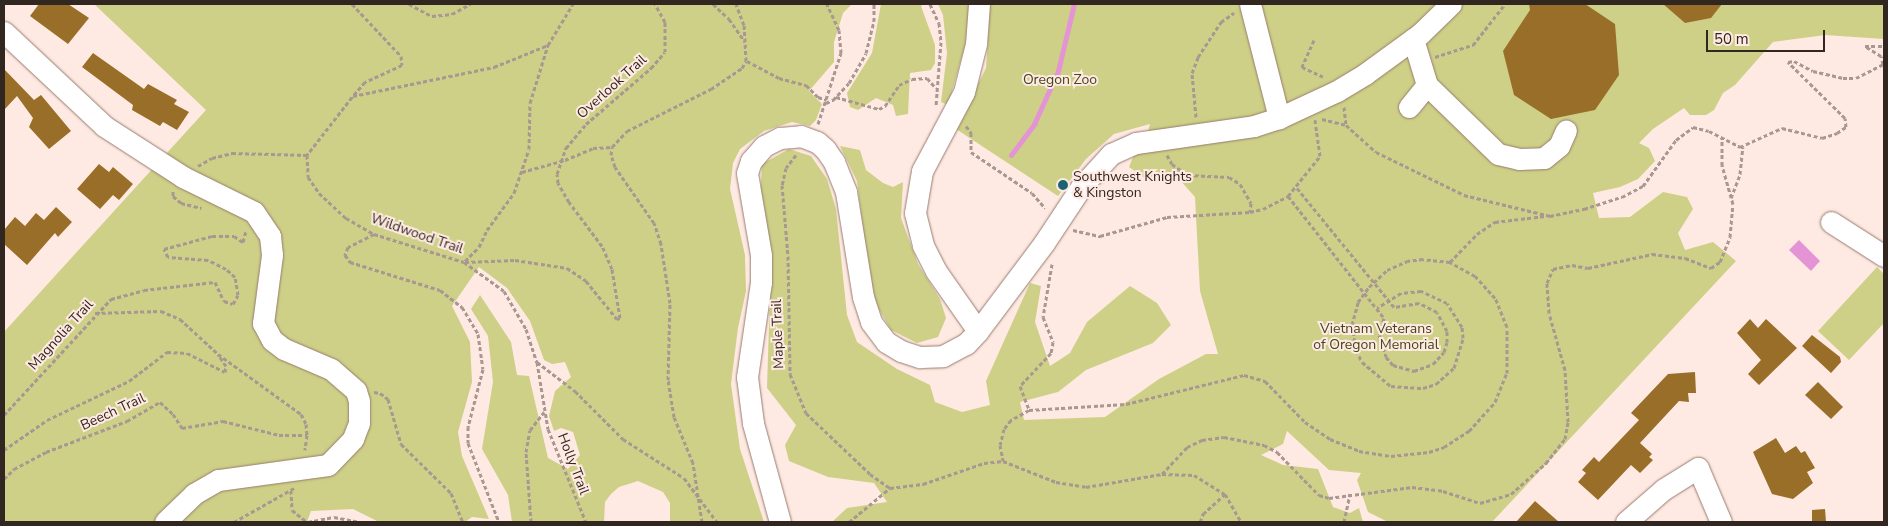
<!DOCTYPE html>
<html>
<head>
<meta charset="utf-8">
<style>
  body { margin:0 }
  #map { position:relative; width:1888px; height:526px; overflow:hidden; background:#feeae2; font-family:"Nunito Sans",sans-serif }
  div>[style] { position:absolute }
  .green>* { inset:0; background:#cdd086 }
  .water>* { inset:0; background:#e494d4 }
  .stream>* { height:5px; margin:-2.5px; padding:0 2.5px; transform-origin:2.5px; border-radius:2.5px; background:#e494d4 }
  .building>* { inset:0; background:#996e29 }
  .path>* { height:3px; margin-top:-1.5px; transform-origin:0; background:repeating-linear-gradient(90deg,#a89891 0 4px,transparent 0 6.5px) }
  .roads { filter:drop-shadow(0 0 1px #987a6f) drop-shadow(0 0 1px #987a6f) }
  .minor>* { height:21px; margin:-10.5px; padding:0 10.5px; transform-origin:10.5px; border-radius:10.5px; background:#fff }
  .path-bridge>* { height:3px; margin-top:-1.5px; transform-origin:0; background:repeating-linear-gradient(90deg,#a89891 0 4px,transparent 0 6.5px) }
  .dots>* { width:14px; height:14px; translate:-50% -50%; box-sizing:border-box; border:2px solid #feeae2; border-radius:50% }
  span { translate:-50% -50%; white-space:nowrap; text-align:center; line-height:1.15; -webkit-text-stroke:4px #feeae2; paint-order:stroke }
  .park-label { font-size:14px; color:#45461c }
  .street-label { font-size:14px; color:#322621 }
  .poi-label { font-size:14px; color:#322621 }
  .left { translate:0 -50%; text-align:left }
  .frame { position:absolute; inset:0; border:5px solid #322621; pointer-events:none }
  .scale { position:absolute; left:1706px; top:30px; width:119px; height:22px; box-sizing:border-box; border:2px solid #322621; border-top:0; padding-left:6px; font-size:15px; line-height:18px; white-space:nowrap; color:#322621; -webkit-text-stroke:4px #feeae2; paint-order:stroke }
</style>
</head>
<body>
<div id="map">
  <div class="green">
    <div style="clip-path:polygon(94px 4px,867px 4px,852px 4px,843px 13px,834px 42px,834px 62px,809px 91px,822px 104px,816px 120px,810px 126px,792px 122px,764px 131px,740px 149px,733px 163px,730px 189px,745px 255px,746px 291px,738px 328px,731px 384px,740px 449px,764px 522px,670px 522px,670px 503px,663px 492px,638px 481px,619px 487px,611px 494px,605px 502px,604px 522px,512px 522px,508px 495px,482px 449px,493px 382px,488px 336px,471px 309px,480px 295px,511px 342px,517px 375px,529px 376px,548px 458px,568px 469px,580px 455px,573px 432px,561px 428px,554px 431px,549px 416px,555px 391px,571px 377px,565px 362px,552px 364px,544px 360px,530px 321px,507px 288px,479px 267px,452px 306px,470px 342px,472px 382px,458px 432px,462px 456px,489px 519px,472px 517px,465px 522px,379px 522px,353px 509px,311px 511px,307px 522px,4px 522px,4px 332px,206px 110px)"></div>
    <div style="clip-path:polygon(881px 4px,923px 4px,921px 6px,935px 45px,935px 63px,931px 70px,910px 73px,908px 114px,896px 116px,893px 105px,876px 98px,858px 110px,850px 107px,847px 93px,872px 53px)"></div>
    <div style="clip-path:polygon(938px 4px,970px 4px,968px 35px,948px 105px,941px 102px,947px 53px,943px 15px)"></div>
    <div style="clip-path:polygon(990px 4px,1884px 4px,1884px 39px,1825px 35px,1773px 42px,1735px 85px,1723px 93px,1714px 110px,1706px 115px,1690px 115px,1684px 108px,1653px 129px,1639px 143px,1649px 148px,1655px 161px,1638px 179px,1620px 187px,1593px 193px,1599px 218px,1630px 217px,1663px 192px,1687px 197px,1693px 209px,1678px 233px,1685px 250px,1713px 242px,1736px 261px,1492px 522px,1388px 522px,1368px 512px,1357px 480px,1361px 473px,1329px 470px,1287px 431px,1283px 444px,1261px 455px,1283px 465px,1318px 469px,1333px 507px,1350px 513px,1359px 508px,1363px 522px,832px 522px,847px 508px,887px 502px,874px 483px,828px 477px,789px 461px,785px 445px,796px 425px,767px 388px,771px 263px,760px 198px,762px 164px,789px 149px,811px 156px,827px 179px,836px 209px,847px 315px,857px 342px,897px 369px,930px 385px,935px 402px,962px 412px,990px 405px,986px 381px,1030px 283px,1041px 286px,1035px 322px,1050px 366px,1070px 353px,1087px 322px,1130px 286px,1157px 303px,1171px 325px,1153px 343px,1086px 370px,1058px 392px,1020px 402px,1024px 420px,1105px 417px,1159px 379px,1206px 354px,1218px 354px,1200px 291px,1195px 197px,1179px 179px,1150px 182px,1129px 167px,1136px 150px,1145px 142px,1150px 124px,1114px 134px,1086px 159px,1058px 196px,956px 129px,986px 68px)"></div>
    <div style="clip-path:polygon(840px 146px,860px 150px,866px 170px,883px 183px,893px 187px,903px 182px,901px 218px,918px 264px,940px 299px,946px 318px,938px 337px,917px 343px,891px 330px,871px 296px,857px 181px)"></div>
    <div style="clip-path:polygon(1877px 267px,1884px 274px,1884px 323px,1849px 360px,1818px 331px)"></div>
  </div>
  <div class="water">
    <div style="clip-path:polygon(1799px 240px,1820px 261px,1811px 271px,1789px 250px)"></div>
  </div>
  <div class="stream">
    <div style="left:1011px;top:155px;width:39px;rotate:-53deg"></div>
    <div style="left:1034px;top:124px;width:58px;rotate:-65.6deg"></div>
    <div style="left:1058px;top:71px;width:69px;rotate:-76.6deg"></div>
  </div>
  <div class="building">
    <div style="clip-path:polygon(39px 4px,68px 4px,89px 18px,68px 44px,30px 16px)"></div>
    <div style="clip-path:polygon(1529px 4px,1585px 4px,1615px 24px,1619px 75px,1595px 110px,1551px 119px,1514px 95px,1503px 51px,1530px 10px)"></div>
    <div style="clip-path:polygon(1663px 4px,1722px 4px,1711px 18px,1685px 23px)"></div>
    <div style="clip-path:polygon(93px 53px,144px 89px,148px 84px,177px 100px,174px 104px,189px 112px,177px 130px,163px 122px,160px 126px,132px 110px,133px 105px,82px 67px)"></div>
    <div style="clip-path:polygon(4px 69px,34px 100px,41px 95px,71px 131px,49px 149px,29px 127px,33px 118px,17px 96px,4px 110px)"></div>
    <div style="clip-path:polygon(99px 164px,109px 172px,113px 167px,133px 184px,119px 200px,113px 195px,100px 209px,77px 189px)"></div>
    <div style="clip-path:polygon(56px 207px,72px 222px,58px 237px,55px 233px,27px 265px,4px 244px,4px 230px,15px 217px,25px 226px,36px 213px,44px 220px)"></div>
    <div style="clip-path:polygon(1750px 319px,1758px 328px,1766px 319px,1797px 348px,1759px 385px,1748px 374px,1761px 360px,1737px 333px)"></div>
    <div style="clip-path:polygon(1812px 335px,1840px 357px,1841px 362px,1831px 373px,1802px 346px)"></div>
    <div style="clip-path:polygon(1695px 372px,1696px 393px,1688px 393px,1689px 402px,1679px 401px,1640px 443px,1652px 454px,1649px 457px,1653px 460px,1640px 473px,1631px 465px,1598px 500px,1578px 482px,1586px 473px,1582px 470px,1594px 457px,1599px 462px,1639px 420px,1631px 413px,1668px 374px)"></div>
    <div style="clip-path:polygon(1818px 382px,1843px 407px,1831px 419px,1805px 395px)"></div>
    <div style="clip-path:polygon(1776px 438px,1785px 453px,1796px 446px,1801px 453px,1805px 451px,1815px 468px,1807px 472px,1813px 483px,1793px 499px,1772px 494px,1753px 452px)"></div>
    <div style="clip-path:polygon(1535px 501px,1559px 522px,1516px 522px)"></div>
    <div style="clip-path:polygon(1825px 509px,1826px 522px,1812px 522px,1812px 510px)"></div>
  </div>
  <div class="path">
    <div style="left:352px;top:4px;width:71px;rotate:46.7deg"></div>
    <div style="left:401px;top:56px;width:9px;rotate:84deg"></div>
    <div style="left:402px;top:65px;width:41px;rotate:155.3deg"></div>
    <div style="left:365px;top:82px;width:20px;rotate:131deg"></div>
    <div style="left:352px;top:97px;width:73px;rotate:127.8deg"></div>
    <div style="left:307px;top:155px;width:22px;rotate:87deg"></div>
    <div style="left:308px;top:177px;width:19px;rotate:55deg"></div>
    <div style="left:319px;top:193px;width:37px;rotate:43deg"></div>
    <div style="left:346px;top:218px;width:32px;rotate:30deg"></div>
    <div style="left:374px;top:234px;width:94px;rotate:17.3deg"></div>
    <div style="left:464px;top:262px;width:49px;rotate:35.9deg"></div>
    <div style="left:504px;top:291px;width:44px;rotate:59.9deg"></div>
    <div style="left:526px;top:329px;width:35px;rotate:72deg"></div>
    <div style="left:537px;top:362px;width:68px;rotate:80.7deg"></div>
    <div style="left:548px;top:429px;width:100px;rotate:67.8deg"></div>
    <div style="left:409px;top:4px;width:26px;rotate:28deg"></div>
    <div style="left:432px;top:16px;width:20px;rotate:-6deg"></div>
    <div style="left:452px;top:14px;width:21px;rotate:-29deg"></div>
    <div style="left:713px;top:4px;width:22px;rotate:43deg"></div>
    <div style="left:729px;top:19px;width:28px;rotate:55deg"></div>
    <div style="left:745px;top:42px;width:17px;rotate:-93deg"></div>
    <div style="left:744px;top:25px;width:22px;rotate:-111deg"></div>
    <div style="left:930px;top:4px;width:21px;rotate:65deg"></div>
    <div style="left:939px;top:23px;width:19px;rotate:84deg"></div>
    <div style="left:941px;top:42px;width:64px;rotate:94.5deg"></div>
    <div style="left:1314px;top:40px;width:30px;rotate:114deg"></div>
    <div style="left:1302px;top:67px;width:23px;rotate:25deg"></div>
    <div style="left:1865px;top:46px;width:19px"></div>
    <div style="left:1435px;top:57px;width:40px;rotate:-18deg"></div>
    <div style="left:1473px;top:45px;width:52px;rotate:-52deg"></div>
    <div style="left:747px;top:61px;width:36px;rotate:28deg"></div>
    <div style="left:779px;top:78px;width:28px;rotate:15deg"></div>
    <div style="left:806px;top:85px;width:17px;rotate:45deg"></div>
    <div style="left:818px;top:97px;width:9px;rotate:18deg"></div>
    <div style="left:353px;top:96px;width:144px;rotate:-11.6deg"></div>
    <div style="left:494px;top:67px;width:58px;rotate:-22.2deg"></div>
    <div style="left:836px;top:97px;width:45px;rotate:15.6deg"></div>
    <div style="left:879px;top:109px;width:7px;rotate:-27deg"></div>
    <div style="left:885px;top:106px;width:25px;rotate:-56deg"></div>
    <div style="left:899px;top:85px;width:14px;rotate:-25deg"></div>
    <div style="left:912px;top:79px;width:15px;rotate:-4deg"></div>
    <div style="left:927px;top:78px;width:13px;rotate:48deg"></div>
    <div style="left:826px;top:103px;width:8px;rotate:-23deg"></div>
    <div style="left:833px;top:100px;width:23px;rotate:-47deg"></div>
    <div style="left:849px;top:83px;width:34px;rotate:-60deg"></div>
    <div style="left:866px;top:53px;width:33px;rotate:-76deg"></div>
    <div style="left:874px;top:21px;width:17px;rotate:-90deg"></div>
    <div style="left:1344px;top:107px;width:18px;rotate:84deg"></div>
    <div style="left:1346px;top:125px;width:40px;rotate:42deg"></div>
    <div style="left:1376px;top:152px;width:98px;rotate:26deg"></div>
    <div style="left:1464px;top:195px;width:89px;rotate:13.7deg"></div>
    <div style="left:1550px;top:216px;width:35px;rotate:-12deg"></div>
    <div style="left:1584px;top:209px;width:40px;rotate:-18deg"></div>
    <div style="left:1622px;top:197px;width:24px;rotate:-28deg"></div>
    <div style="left:1643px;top:186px;width:57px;rotate:-54.3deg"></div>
    <div style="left:1676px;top:140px;width:21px;rotate:-37deg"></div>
    <div style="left:1693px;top:127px;width:16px;rotate:14deg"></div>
    <div style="left:1709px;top:131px;width:35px;rotate:27deg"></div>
    <div style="left:1740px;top:147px;width:46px;rotate:-24.3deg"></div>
    <div style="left:1782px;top:128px;width:41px;rotate:14deg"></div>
    <div style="left:1822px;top:138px;width:16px;rotate:-18deg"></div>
    <div style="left:1837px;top:133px;width:11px;rotate:-34deg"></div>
    <div style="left:1846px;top:127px;width:9px;rotate:-96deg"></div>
    <div style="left:1845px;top:118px;width:80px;rotate:-135.5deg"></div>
    <div style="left:1788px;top:62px;width:6px;rotate:-9deg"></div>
    <div style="left:1794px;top:61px;width:21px;rotate:28deg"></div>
    <div style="left:1813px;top:71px;width:31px;rotate:13deg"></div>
    <div style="left:1843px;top:78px;width:13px"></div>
    <div style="left:1856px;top:78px;width:30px;rotate:-27deg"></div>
    <div style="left:1883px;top:64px;width:8px;rotate:-104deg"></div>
    <div style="left:1881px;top:56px;width:19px;rotate:-148deg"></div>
    <div style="left:1196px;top:117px;width:44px;rotate:-95.2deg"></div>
    <div style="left:1192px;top:73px;width:17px;rotate:-69deg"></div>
    <div style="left:1198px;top:57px;width:42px;rotate:-56.7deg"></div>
    <div style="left:1221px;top:22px;width:16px;rotate:-35deg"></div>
    <div style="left:1322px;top:119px;width:25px;rotate:14deg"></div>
    <div style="left:818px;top:124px;width:75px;rotate:-72.1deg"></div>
    <div style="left:841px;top:53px;width:23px;rotate:-95deg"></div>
    <div style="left:839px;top:30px;width:29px;rotate:-115deg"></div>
    <div style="left:966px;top:126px;width:9px;rotate:54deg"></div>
    <div style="left:971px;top:133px;width:19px;rotate:90deg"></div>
    <div style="left:971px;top:152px;width:73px;rotate:33.9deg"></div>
    <div style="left:1032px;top:193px;width:20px;rotate:49deg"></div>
    <div style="left:796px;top:155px;width:16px;rotate:128deg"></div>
    <div style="left:786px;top:168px;width:17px;rotate:103deg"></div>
    <div style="left:782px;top:185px;width:71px;rotate:85.2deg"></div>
    <div style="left:788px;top:256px;width:118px;rotate:89deg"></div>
    <div style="left:790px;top:374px;width:42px;rotate:67.7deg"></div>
    <div style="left:806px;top:413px;width:88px;rotate:43.6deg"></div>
    <div style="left:870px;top:474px;width:24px;rotate:35deg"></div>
    <div style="left:890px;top:488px;width:33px;rotate:-7deg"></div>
    <div style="left:923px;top:484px;width:65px;rotate:-19deg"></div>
    <div style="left:984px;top:463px;width:19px;rotate:-6deg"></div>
    <div style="left:1167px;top:155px;width:10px;rotate:61deg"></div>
    <div style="left:1172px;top:164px;width:19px;rotate:35deg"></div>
    <div style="left:1188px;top:175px;width:41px;rotate:2.8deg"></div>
    <div style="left:1229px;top:177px;width:13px;rotate:32deg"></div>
    <div style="left:1240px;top:184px;width:22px;rotate:60deg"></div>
    <div style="left:1251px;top:203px;width:9px;rotate:96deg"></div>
    <div style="left:198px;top:166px;width:16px;rotate:-30deg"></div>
    <div style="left:212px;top:158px;width:21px;rotate:-14deg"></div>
    <div style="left:232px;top:153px;width:75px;rotate:1.5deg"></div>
    <div style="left:522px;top:172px;width:45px;rotate:-15.6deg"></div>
    <div style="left:565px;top:160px;width:30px;rotate:-23deg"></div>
    <div style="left:593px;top:148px;width:19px;rotate:-3deg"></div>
    <div style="left:173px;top:191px;width:5px;rotate:90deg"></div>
    <div style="left:173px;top:196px;width:11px;rotate:41deg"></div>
    <div style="left:181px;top:203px;width:21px;rotate:14deg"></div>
    <div style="left:1288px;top:196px;width:155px;rotate:51.8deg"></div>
    <div style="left:1384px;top:318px;width:18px;rotate:106deg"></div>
    <div style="left:1379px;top:335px;width:23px;rotate:72deg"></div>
    <div style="left:1386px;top:357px;width:11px;rotate:49deg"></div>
    <div style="left:1393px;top:365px;width:22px;rotate:16deg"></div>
    <div style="left:1414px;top:371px;width:20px;rotate:-20deg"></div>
    <div style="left:1433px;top:364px;width:16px;rotate:-47deg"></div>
    <div style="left:1444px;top:352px;width:10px;rotate:-73deg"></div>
    <div style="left:1447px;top:342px;width:11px;rotate:-90deg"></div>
    <div style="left:1447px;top:331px;width:21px;rotate:-118deg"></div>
    <div style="left:1437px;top:312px;width:20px;rotate:-153deg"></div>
    <div style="left:1419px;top:303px;width:25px;rotate:171deg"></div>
    <div style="left:1394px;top:307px;width:154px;rotate:-129.2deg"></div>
    <div style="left:1731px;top:198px;width:26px;rotate:-69deg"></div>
    <div style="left:1740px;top:174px;width:27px;rotate:-84deg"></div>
    <div style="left:1073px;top:230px;width:28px;rotate:13deg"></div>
    <div style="left:1100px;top:236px;width:70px;rotate:-15.8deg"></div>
    <div style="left:1167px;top:217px;width:83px;rotate:-3.4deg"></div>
    <div style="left:1250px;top:212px;width:13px;rotate:-13deg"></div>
    <div style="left:1263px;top:209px;width:28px;rotate:-27deg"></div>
    <div style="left:1288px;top:196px;width:51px;rotate:-51.3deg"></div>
    <div style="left:1320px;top:156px;width:37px;rotate:-98deg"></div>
    <div style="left:374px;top:234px;width:29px;rotate:153deg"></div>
    <div style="left:348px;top:247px;width:9px;rotate:111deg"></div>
    <div style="left:345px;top:255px;width:9px;rotate:54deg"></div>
    <div style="left:350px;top:262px;width:94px;rotate:17.3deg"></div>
    <div style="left:440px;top:290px;width:28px;rotate:38deg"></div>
    <div style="left:462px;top:307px;width:31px;rotate:59deg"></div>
    <div style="left:478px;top:334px;width:35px;rotate:82deg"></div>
    <div style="left:483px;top:369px;width:60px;rotate:104.5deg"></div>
    <div style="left:468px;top:427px;width:16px;rotate:90deg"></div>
    <div style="left:468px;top:443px;width:85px;rotate:68.6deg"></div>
    <div style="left:465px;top:261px;width:20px;rotate:-45deg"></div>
    <div style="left:479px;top:247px;width:19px;rotate:-65deg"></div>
    <div style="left:487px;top:230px;width:46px;rotate:-53.9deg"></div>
    <div style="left:514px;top:193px;width:46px;rotate:-71.2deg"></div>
    <div style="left:529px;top:149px;width:46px;rotate:-88.8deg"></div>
    <div style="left:530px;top:103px;width:61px;rotate:-72.8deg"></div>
    <div style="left:548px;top:45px;width:48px;rotate:-58.6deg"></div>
    <div style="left:465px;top:262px;width:50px;rotate:-2.3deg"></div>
    <div style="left:515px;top:260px;width:53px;rotate:8.7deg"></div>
    <div style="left:567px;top:268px;width:23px;rotate:34deg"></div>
    <div style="left:586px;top:281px;width:49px;rotate:50.8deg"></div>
    <div style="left:617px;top:319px;width:3px;rotate:-18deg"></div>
    <div style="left:620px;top:318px;width:50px;rotate:-99.3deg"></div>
    <div style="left:612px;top:269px;width:25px;rotate:-113deg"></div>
    <div style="left:602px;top:246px;width:55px;rotate:-126.9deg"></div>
    <div style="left:569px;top:202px;width:22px;rotate:-120deg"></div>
    <div style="left:558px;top:183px;width:9px;rotate:-96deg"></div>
    <div style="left:557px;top:174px;width:28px;rotate:-71deg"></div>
    <div style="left:566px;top:148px;width:31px;rotate:-50deg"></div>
    <div style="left:586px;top:124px;width:86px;rotate:-40.7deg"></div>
    <div style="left:651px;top:68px;width:21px;rotate:-49deg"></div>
    <div style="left:665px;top:52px;width:30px;rotate:-90deg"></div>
    <div style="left:665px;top:22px;width:21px;rotate:-119deg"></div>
    <div style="left:1450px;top:262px;width:39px;rotate:-46deg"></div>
    <div style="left:1477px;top:234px;width:22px;rotate:-34deg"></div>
    <div style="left:1495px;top:222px;width:51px;rotate:-6.7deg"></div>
    <div style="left:1052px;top:264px;width:54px;rotate:99.6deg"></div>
    <div style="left:1043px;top:317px;width:27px;rotate:68deg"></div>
    <div style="left:1053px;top:342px;width:11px;rotate:100deg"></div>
    <div style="left:1051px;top:353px;width:45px;rotate:133.2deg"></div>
    <div style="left:1020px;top:386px;width:26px;rotate:69deg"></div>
    <div style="left:1029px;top:410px;width:21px;rotate:151deg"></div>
    <div style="left:1011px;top:420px;width:11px;rotate:128deg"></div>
    <div style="left:1004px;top:429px;width:16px;rotate:104deg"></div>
    <div style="left:1000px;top:445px;width:16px;rotate:79deg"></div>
    <div style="left:1003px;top:461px;width:57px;rotate:21.6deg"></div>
    <div style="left:1056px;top:482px;width:30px;rotate:9deg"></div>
    <div style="left:1086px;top:487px;width:77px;rotate:-9.7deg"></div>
    <div style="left:1162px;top:474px;width:32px;rotate:2deg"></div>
    <div style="left:1194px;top:475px;width:36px;rotate:32deg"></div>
    <div style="left:1225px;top:494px;width:32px;rotate:60deg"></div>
    <div style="left:95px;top:313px;width:66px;rotate:-1.7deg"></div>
    <div style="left:161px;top:311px;width:21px;rotate:23deg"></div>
    <div style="left:180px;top:319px;width:52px;rotate:42.6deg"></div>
    <div style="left:218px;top:354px;width:102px;rotate:35.9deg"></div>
    <div style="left:301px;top:414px;width:11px;rotate:63deg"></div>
    <div style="left:306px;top:424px;width:11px;rotate:85deg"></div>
    <div style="left:1352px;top:325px;width:25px;rotate:81deg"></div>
    <div style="left:1356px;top:350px;width:13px;rotate:63deg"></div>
    <div style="left:1362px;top:362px;width:38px;rotate:40deg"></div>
    <div style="left:1391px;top:386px;width:32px;rotate:4deg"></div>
    <div style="left:1423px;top:388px;width:14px;rotate:-17deg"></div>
    <div style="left:1436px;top:384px;width:24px;rotate:-42deg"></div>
    <div style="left:1454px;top:368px;width:31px;rotate:-73deg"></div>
    <div style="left:1463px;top:338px;width:11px;rotate:-95deg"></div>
    <div style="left:1462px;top:327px;width:28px;rotate:-122deg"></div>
    <div style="left:1447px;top:303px;width:29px;rotate:-155deg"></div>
    <div style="left:1421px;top:291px;width:20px;rotate:174deg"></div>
    <div style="left:1401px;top:293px;width:28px;rotate:148deg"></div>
    <div style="left:537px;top:362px;width:48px;rotate:37.3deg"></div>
    <div style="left:575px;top:391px;width:68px;rotate:45deg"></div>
    <div style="left:623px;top:439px;width:72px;rotate:32.6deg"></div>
    <div style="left:684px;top:478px;width:55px;rotate:53.1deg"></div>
    <div style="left:374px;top:392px;width:6px;rotate:9deg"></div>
    <div style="left:380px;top:393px;width:10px;rotate:37deg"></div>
    <div style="left:388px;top:399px;width:47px;rotate:73.9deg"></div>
    <div style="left:401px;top:444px;width:70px;rotate:44.4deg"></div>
    <div style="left:451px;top:493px;width:31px;rotate:68deg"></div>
    <div style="left:1029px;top:410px;width:97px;rotate:-3.5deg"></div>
    <div style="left:1126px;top:404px;width:122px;rotate:-13.8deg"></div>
    <div style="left:1244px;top:375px;width:22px;rotate:16deg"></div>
    <div style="left:1265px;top:381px;width:57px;rotate:45.7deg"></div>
    <div style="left:1305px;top:422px;width:30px;rotate:34deg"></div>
    <div style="left:1330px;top:439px;width:31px;rotate:22deg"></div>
    <div style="left:1359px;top:451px;width:32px;rotate:9deg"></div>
    <div style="left:1391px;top:456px;width:38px;rotate:-6deg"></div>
    <div style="left:1429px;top:452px;width:16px;rotate:-18deg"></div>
    <div style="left:1444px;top:447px;width:30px;rotate:-33deg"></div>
    <div style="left:1469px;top:431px;width:39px;rotate:-48deg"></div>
    <div style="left:1495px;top:402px;width:31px;rotate:-68deg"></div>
    <div style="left:1507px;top:373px;width:46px;rotate:-90deg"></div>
    <div style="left:1507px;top:327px;width:31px;rotate:-112deg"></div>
    <div style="left:1495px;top:298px;width:30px;rotate:-132deg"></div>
    <div style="left:1475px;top:276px;width:29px;rotate:-151deg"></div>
    <div style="left:1450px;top:262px;width:27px;rotate:-174deg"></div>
    <div style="left:1423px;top:259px;width:16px;rotate:173deg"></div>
    <div style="left:4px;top:415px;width:158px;rotate:-47.3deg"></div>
    <div style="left:111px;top:299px;width:34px;rotate:-15deg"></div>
    <div style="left:144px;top:290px;width:71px;rotate:-6.4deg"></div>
    <div style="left:215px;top:282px;width:21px;rotate:65deg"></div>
    <div style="left:224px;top:301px;width:9px;rotate:18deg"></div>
    <div style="left:233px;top:304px;width:10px;rotate:-61deg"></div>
    <div style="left:238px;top:295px;width:18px;rotate:-99deg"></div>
    <div style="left:235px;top:277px;width:12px;rotate:-138deg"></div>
    <div style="left:226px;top:269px;width:20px;rotate:-153deg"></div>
    <div style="left:208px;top:260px;width:40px;rotate:-175.7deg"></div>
    <div style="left:168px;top:257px;width:9px;rotate:-117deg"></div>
    <div style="left:164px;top:249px;width:50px;rotate:-15.2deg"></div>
    <div style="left:212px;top:236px;width:22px"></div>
    <div style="left:234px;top:236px;width:11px;rotate:34deg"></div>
    <div style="left:243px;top:242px;width:11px;rotate:-75deg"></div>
    <div style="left:4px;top:450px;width:52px;rotate:-34.9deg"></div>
    <div style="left:47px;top:420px;width:91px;rotate:-25.4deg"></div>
    <div style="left:129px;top:381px;width:48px;rotate:-37.3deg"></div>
    <div style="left:167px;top:352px;width:20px;rotate:3deg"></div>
    <div style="left:187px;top:353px;width:42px;rotate:26.6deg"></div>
    <div style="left:225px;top:372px;width:6px;rotate:-81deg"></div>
    <div style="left:226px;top:366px;width:14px;rotate:-124deg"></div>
    <div style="left:1162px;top:474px;width:37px;rotate:-47deg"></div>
    <div style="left:1187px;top:447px;width:17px;rotate:-25deg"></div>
    <div style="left:1202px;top:440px;width:22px;rotate:-8deg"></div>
    <div style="left:1224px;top:437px;width:41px;rotate:11.3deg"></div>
    <div style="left:1264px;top:445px;width:15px;rotate:28deg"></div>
    <div style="left:1277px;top:452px;width:60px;rotate:45.7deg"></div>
    <div style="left:1319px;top:495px;width:10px;rotate:17deg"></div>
    <div style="left:1329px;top:498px;width:84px;rotate:-7.5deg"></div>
    <div style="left:1412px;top:487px;width:31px;rotate:7deg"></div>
    <div style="left:1443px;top:491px;width:39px;rotate:18deg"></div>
    <div style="left:1480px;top:503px;width:32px;rotate:-16deg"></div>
    <div style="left:1511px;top:494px;width:47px;rotate:-41.5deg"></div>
    <div style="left:1546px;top:463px;width:31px;rotate:-52deg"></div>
    <div style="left:1565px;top:439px;width:17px;rotate:-80deg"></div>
    <div style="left:1568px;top:422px;width:52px;rotate:-93.3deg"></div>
    <div style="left:1565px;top:370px;width:59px;rotate:-105.7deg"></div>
    <div style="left:1549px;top:313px;width:30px;rotate:-94deg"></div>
    <div style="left:1547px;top:283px;width:15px;rotate:-67deg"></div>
    <div style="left:1553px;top:269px;width:19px;rotate:-12deg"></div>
    <div style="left:1572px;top:265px;width:16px;rotate:11deg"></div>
    <div style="left:1588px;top:268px;width:66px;rotate:-12.3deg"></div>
    <div style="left:1652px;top:254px;width:33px;rotate:7deg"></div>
    <div style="left:1685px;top:258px;width:28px;rotate:21deg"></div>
    <div style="left:1711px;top:268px;width:11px;rotate:-34deg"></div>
    <div style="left:1720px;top:262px;width:27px;rotate:-68deg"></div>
    <div style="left:1730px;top:237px;width:33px;rotate:-85deg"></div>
    <div style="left:1733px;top:204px;width:41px;rotate:-105.8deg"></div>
    <div style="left:1722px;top:165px;width:27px;rotate:-90deg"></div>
    <div style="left:4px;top:479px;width:14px;rotate:-45deg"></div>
    <div style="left:14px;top:469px;width:36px;rotate:-28deg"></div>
    <div style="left:46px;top:452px;width:87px;rotate:-20.9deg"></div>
    <div style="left:127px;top:421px;width:38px;rotate:-30deg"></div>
    <div style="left:160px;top:402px;width:18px;rotate:43deg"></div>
    <div style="left:173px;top:414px;width:17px;rotate:57deg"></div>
    <div style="left:182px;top:428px;width:42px;rotate:-9.7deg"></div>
    <div style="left:223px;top:421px;width:58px;rotate:14deg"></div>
    <div style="left:279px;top:435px;width:28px"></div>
    <div style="left:307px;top:435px;width:15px;rotate:98deg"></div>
    <div style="left:291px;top:490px;width:20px;rotate:87deg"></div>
    <div style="left:292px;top:510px;width:19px;rotate:39deg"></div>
    <div style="left:234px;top:522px;width:69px;rotate:-29.5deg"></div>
    <div style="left:308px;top:522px;width:26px;rotate:-11deg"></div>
    <div style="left:334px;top:517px;width:25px;rotate:11deg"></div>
    <div style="left:531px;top:522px;width:70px;rotate:-94.1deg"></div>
    <div style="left:526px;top:452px;width:22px;rotate:-80deg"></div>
    <div style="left:530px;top:430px;width:23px;rotate:-52deg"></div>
    <div style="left:702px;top:522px;width:60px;rotate:-98.7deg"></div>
    <div style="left:693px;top:463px;width:50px;rotate:-112.4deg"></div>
    <div style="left:674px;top:417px;width:37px;rotate:-99deg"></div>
    <div style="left:668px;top:380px;width:77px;rotate:-88.5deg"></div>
    <div style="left:670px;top:303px;width:60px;rotate:-98.7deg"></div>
    <div style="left:661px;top:244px;width:22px;rotate:-108deg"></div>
    <div style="left:654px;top:223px;width:68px;rotate:-124.9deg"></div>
    <div style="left:615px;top:167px;width:13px;rotate:-108deg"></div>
    <div style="left:611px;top:155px;width:8px;rotate:-83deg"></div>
    <div style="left:612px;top:147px;width:22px;rotate:-47deg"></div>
    <div style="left:627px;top:131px;width:94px;rotate:-26.6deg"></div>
    <div style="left:711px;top:89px;width:37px;rotate:-34deg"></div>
    <div style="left:742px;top:68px;width:8px;rotate:-60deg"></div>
    <div style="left:746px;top:61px;width:19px;rotate:-93deg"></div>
    <div style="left:849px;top:522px;width:53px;rotate:-39.7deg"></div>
    <div style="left:1200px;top:522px;width:9px;rotate:-69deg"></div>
    <div style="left:1203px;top:514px;width:30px;rotate:-42deg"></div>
    <div style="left:1344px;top:522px;width:29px;rotate:-78deg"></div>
  </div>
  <div class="roads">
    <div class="minor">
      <div style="left:1250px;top:4px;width:118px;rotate:75.7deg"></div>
      <div style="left:4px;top:32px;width:137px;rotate:43.2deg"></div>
      <div style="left:104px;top:126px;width:94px;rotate:32.8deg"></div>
      <div style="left:183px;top:177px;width:79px;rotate:26.2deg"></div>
      <div style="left:254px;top:212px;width:29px;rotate:56deg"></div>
      <div style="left:270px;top:236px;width:19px;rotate:84deg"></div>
      <div style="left:272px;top:255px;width:69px;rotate:97.5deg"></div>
      <div style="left:263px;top:323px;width:19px;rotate:62deg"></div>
      <div style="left:272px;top:340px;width:15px;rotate:37deg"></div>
      <div style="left:284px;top:349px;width:51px;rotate:23.1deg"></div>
      <div style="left:331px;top:369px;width:33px;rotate:41deg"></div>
      <div style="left:356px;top:391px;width:10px;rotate:73deg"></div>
      <div style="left:359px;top:401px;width:22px;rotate:90deg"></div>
      <div style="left:359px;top:423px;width:17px;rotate:111deg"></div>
      <div style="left:353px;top:439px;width:36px;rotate:134deg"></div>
      <div style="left:328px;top:465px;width:111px;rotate:172.2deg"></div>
      <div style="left:218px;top:480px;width:28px;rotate:150deg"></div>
      <div style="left:194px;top:494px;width:40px;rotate:136deg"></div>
      <div style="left:1413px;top:39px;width:48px;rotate:73.1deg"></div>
      <div style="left:1427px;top:85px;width:99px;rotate:44.2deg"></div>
      <div style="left:1498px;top:154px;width:22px;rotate:13deg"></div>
      <div style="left:1519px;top:159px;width:25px;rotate:-2deg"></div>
      <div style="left:1544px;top:158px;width:19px;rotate:-39deg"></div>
      <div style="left:1559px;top:146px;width:17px;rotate:-66deg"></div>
      <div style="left:1409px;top:107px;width:28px;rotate:-51deg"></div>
      <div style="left:1831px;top:222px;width:63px;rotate:32.7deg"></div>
      <div style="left:978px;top:331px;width:73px;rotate:-125deg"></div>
      <div style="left:936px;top:271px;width:29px;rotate:-117deg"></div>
      <div style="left:923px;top:245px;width:33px;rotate:-104deg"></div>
      <div style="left:915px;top:213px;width:43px;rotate:-80.5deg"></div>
      <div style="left:922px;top:171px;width:89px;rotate:-62deg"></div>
      <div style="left:964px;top:92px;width:49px;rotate:-76deg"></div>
      <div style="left:976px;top:44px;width:40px;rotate:-85.7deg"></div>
      <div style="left:780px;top:522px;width:103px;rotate:-105.3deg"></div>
      <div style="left:753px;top:423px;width:46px;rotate:-97.4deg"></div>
      <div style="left:747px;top:377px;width:96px;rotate:-81.6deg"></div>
      <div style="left:761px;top:282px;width:27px;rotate:-90deg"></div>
      <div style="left:761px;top:255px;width:83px;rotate:-99.7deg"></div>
      <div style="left:747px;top:173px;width:13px;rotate:-72deg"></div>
      <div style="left:751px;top:161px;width:20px;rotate:-49deg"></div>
      <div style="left:764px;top:146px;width:18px;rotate:-27deg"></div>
      <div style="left:780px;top:138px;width:21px;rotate:-5deg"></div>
      <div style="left:801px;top:136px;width:17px;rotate:21deg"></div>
      <div style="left:817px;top:142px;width:11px;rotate:41deg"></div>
      <div style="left:825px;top:149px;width:16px;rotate:55deg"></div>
      <div style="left:834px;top:162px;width:32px;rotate:68deg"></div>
      <div style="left:846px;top:192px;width:106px;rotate:80.8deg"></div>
      <div style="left:863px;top:297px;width:26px;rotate:72deg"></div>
      <div style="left:871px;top:322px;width:25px;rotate:53deg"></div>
      <div style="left:886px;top:342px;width:17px;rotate:31deg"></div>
      <div style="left:901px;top:351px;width:20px;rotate:18deg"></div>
      <div style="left:920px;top:357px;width:23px;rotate:-2deg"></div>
      <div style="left:943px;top:356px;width:26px;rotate:-28deg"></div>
      <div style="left:966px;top:344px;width:18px;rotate:-47deg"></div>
      <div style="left:978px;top:331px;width:110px;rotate:-53.1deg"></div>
      <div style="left:1044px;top:243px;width:67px;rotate:-56.5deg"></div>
      <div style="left:1081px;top:187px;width:45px;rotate:-47.7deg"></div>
      <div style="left:1111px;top:154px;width:27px;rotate:-24deg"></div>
      <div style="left:1136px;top:143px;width:119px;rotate:-8.2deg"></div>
      <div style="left:1254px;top:126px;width:26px;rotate:-18deg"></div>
      <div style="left:1279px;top:118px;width:64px;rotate:-25deg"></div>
      <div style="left:1337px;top:91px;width:33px;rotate:-31deg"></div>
      <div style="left:1365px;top:74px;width:68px;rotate:-36deg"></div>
      <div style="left:1420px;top:34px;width:43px;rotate:-44.1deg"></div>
      <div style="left:1626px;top:522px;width:50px;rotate:-41deg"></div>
      <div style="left:1664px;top:489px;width:40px;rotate:-32deg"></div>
      <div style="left:1698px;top:468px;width:59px;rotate:66.9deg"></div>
    </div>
  </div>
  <div class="path-bridge">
    <div style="left:1352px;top:325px;width:24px;rotate:-75deg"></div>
    <div style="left:1358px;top:302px;width:19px;rotate:-54deg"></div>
    <div style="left:1369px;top:287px;width:25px;rotate:-43deg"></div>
    <div style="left:1387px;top:270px;width:22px;rotate:-24deg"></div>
  </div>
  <div class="dots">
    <div style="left:1063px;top:185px;background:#1a6471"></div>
  </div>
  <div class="park-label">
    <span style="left:1060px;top:80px">Oregon Zoo</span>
    <span style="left:1376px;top:337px">Vietnam Veterans<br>of Oregon Memorial</span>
  </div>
  <div class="street-label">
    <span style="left:612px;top:87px;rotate:-42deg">Overlook Trail</span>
    <span style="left:417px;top:234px;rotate:19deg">Wildwood Trail</span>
    <span style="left:778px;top:334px;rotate:-92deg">Maple Trail</span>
    <span style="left:61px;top:335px;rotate:-48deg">Magnolia Trail</span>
    <span style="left:113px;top:412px;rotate:-25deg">Beech Trail</span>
    <span style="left:573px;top:464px;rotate:69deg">Holly Trail</span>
  </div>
  <div class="poi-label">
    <span class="left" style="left:1073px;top:185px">Southwest Knights<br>&amp; Kingston</span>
  </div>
  <div class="frame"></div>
  <div class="scale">50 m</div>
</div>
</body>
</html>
